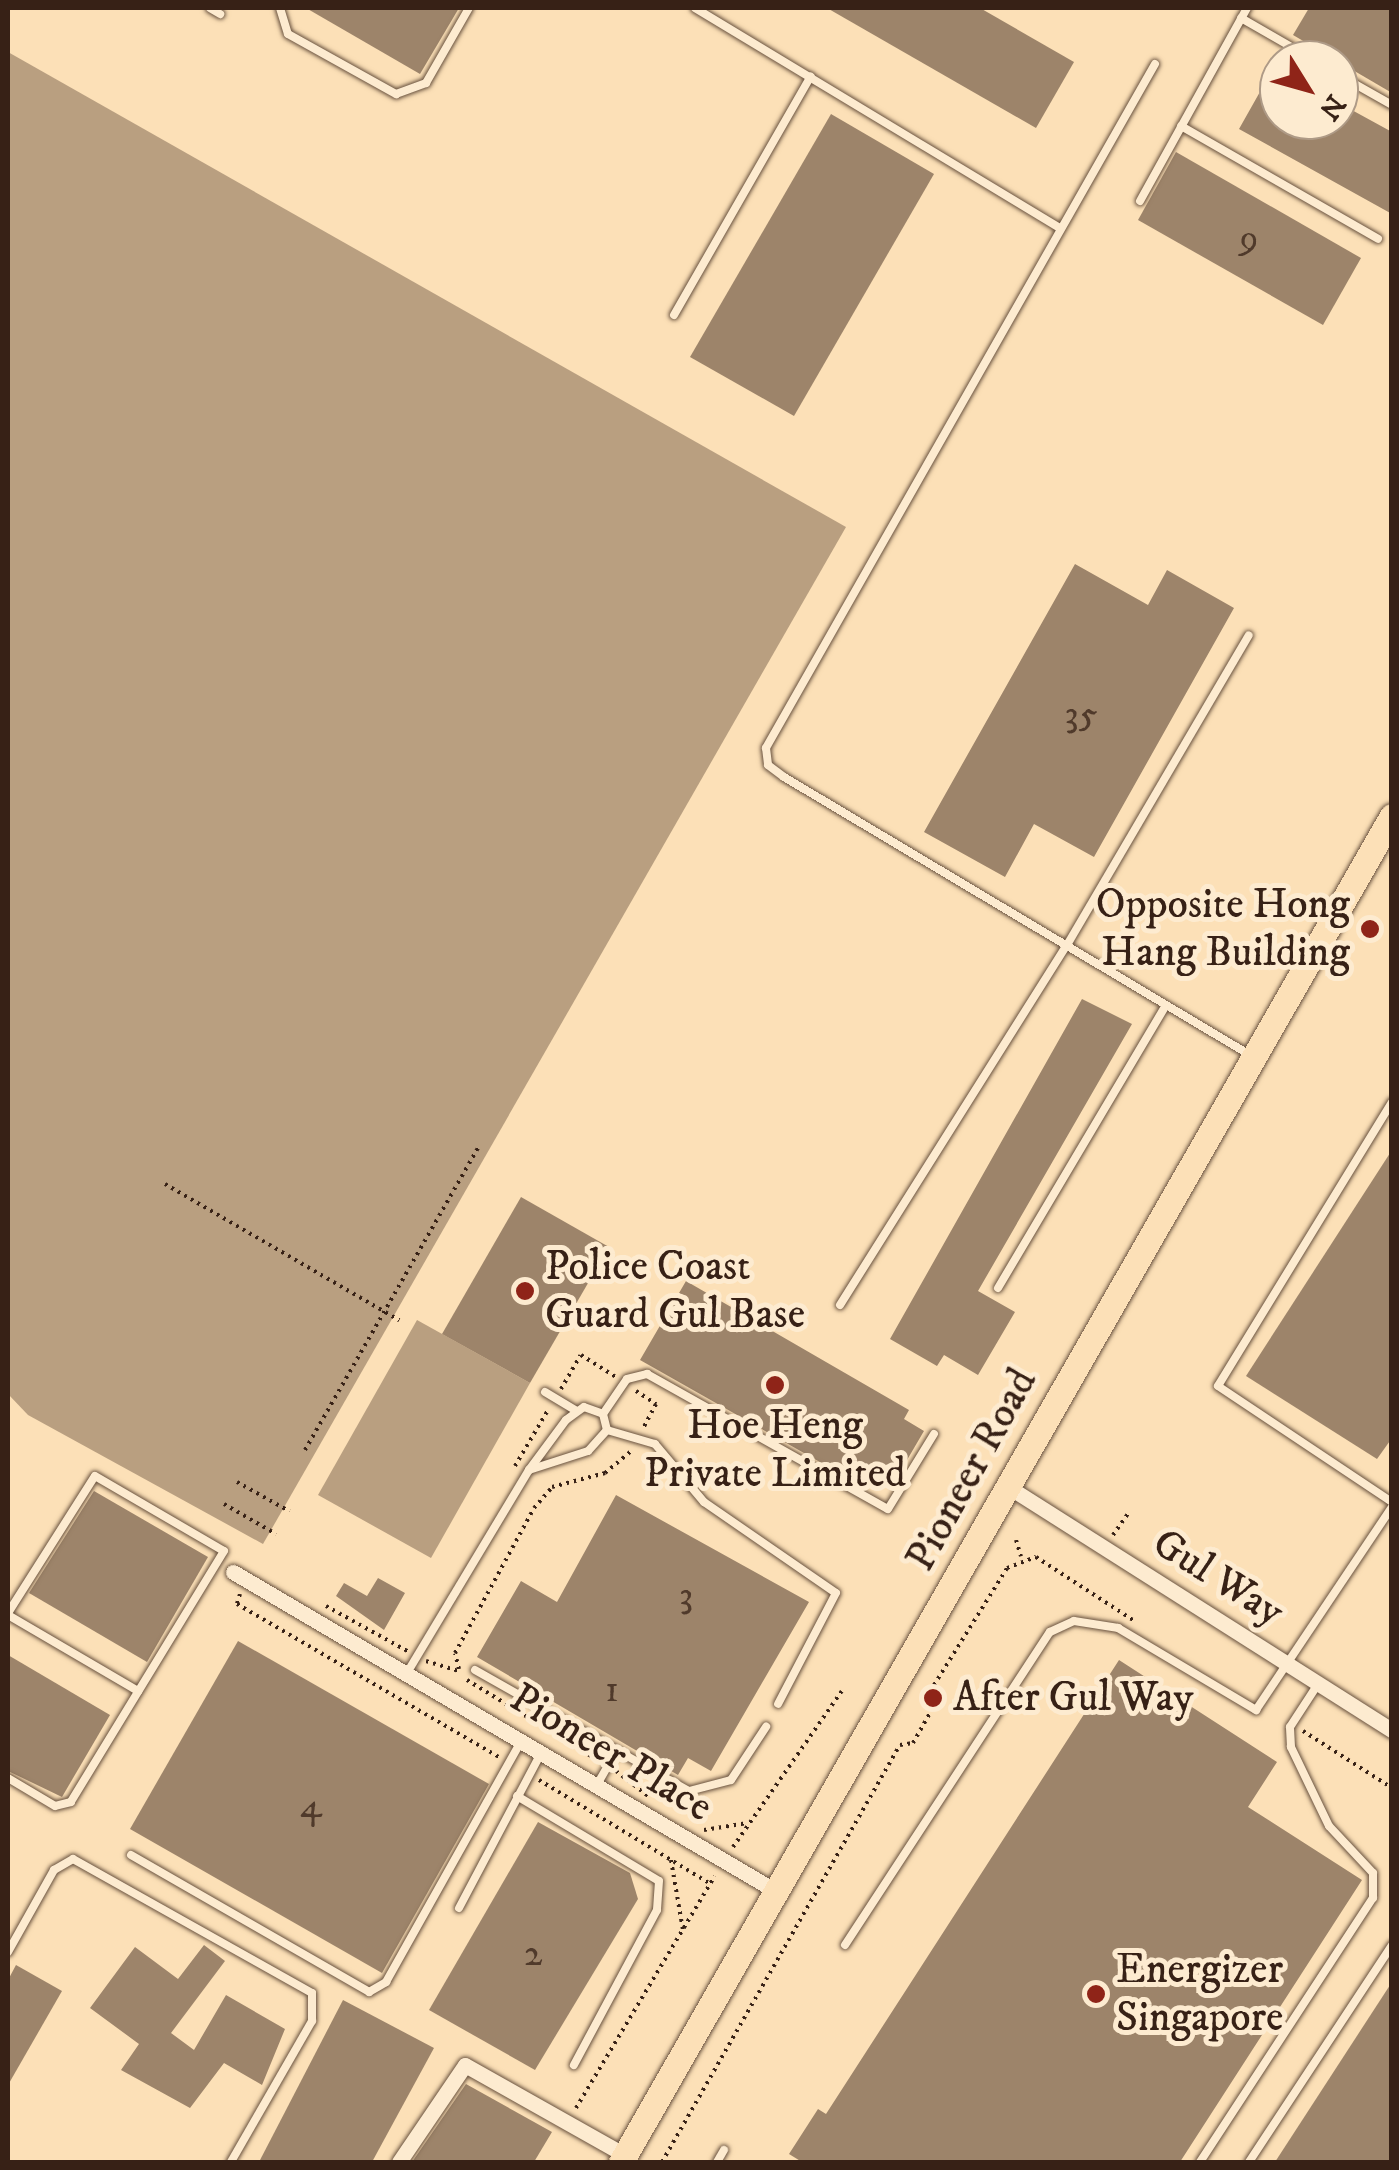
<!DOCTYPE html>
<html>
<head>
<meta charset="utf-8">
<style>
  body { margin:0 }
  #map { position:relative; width:1399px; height:2170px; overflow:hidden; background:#fce0b7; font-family:"IM FELL DW Pica",serif }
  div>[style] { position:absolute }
  .water>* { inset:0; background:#b99f80 }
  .building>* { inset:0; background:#9d846a }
  .path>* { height:4px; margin-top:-2px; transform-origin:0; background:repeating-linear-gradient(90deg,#372116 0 2.5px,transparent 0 7.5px) }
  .roads { filter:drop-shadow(0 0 2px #68513e) drop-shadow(0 0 2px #68513e) }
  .service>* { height:8px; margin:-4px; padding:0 4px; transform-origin:4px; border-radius:4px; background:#fdebd0 }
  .minor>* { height:15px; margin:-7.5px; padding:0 7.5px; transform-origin:7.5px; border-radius:7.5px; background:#fdebd0 }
  .primary>* { height:25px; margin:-12.5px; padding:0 12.5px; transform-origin:12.5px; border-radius:12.5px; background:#fce0b7 }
  .dots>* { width:28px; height:28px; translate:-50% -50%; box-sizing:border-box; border:5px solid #fdebd0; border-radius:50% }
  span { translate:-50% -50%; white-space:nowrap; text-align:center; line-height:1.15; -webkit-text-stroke:10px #fdebd0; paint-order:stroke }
  .number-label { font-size:38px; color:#503a2b }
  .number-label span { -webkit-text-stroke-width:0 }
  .poi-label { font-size:42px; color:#372116 }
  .right { translate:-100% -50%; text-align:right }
  .left { translate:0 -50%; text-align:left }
  .street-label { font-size:42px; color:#372116 }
  .frame { position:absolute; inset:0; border:10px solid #372116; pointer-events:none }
  .north { position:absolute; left:1259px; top:40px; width:100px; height:100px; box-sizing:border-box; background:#fdebd0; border:2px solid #ae9a86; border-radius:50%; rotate:127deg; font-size:28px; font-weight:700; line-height:40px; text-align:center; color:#372116 }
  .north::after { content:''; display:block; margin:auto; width:35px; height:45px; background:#8f2418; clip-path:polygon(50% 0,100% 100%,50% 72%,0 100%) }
</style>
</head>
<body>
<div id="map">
  <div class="water">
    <div style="clip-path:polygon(8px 52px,846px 527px,263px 1544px,28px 1415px,8px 1394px)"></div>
    <div style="clip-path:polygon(417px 1320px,530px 1383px,431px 1558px,318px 1495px)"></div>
  </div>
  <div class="building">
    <div style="clip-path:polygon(306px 8px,459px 8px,420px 74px)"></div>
    <div style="clip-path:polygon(827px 8px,980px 8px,1074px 62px,1036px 128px)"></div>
    <div style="clip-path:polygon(1309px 8px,1392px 8px,1392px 93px,1293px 35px)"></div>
    <div style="clip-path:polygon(1279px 58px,1279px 120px,1339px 120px,1339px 103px,1392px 132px,1392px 214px,1239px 129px)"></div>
    <div style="clip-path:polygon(831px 114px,934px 174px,794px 416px,690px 357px)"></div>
    <div style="clip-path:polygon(1176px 152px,1361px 258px,1323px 325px,1138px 220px)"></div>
    <div style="clip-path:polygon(1075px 564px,1148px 605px,1167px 570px,1234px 608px,1094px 857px,1034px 824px,1005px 877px,924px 832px)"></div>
    <div style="clip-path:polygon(1082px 999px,1132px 1024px,978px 1291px,1015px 1312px,978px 1375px,944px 1355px,937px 1366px,890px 1339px)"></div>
    <div style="clip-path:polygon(1392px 1150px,1392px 1438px,1377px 1459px,1246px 1376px)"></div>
    <div style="clip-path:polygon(521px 1197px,609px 1247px,530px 1383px,442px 1334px)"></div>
    <div style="clip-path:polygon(686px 1281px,909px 1410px,904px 1419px,924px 1431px,890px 1489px,870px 1477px,864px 1487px,640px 1360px)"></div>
    <div style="clip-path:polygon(94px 1491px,208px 1557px,147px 1662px,29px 1593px)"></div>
    <div style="clip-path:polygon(616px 1495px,809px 1602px,711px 1771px,688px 1758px,678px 1775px,477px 1657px,521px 1581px,557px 1602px)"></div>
    <div style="clip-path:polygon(378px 1578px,405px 1593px,384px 1630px,336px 1596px,344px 1583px,367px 1596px)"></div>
    <div style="clip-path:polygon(238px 1641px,489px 1784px,382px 1973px,130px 1829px)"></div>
    <div style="clip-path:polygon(8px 1655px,110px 1715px,62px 1797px,8px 1771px)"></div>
    <div style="clip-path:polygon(1119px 1660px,1277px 1762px,1248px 1807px,1362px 1880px,1180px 2162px,802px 2162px,789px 2154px,818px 2109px,826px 2114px)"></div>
    <div style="clip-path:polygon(538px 1822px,630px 1873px,638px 1899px,535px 2070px,429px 2010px)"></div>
    <div style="clip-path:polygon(204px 1945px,225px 1961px,171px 2033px,194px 2050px,226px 1995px,285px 2029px,262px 2085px,224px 2063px,190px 2108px,121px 2070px,139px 2044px,90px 2008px,135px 1947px,178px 1979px)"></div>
    <div style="clip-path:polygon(16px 1965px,62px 1991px,8px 2085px,8px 1980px)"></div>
    <div style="clip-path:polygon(1392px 1982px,1392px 2162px,1275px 2162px)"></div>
    <div style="clip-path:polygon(343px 2000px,434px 2048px,372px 2162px,259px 2162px)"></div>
    <div style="clip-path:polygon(466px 2084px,552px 2132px,534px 2162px,412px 2162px)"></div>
  </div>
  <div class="path">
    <div style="left:165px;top:1184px;width:271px;rotate:30.2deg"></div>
    <div style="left:561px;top:1389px;width:39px;rotate:-60deg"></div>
    <div style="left:581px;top:1355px;width:41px;rotate:32.2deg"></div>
    <div style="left:636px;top:1391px;width:24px;rotate:33deg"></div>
    <div style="left:656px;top:1404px;width:27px;rotate:118deg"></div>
    <div style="left:305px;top:1450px;width:350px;rotate:-60.2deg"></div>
    <div style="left:515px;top:1466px;width:65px;rotate:-59.5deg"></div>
    <div style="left:237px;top:1482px;width:60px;rotate:29.1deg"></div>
    <div style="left:224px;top:1504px;width:60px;rotate:30deg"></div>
    <div style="left:1113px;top:1535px;width:28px;rotate:-55deg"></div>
    <div style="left:1016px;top:1540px;width:17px;rotate:73deg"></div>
    <div style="left:240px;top:1594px;width:10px;rotate:107deg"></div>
    <div style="left:237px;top:1604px;width:306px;rotate:30.3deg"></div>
    <div style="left:326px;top:1606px;width:95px;rotate:29deg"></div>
    <div style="left:426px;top:1661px;width:37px;rotate:17deg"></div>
    <div style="left:459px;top:1669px;width:16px;rotate:-104deg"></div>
    <div style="left:455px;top:1653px;width:165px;rotate:-61.4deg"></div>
    <div style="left:534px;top:1508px;width:28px;rotate:-49deg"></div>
    <div style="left:552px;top:1487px;width:55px;rotate:-14.8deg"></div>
    <div style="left:605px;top:1473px;width:35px;rotate:-40deg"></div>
    <div style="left:467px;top:1680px;width:155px;rotate:31.5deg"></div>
    <div style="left:1303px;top:1731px;width:106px;rotate:32.6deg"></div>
    <div style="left:616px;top:1771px;width:41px;rotate:38deg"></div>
    <div style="left:539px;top:1780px;width:201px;rotate:31.2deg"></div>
    <div style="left:704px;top:1830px;width:44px;rotate:-9.2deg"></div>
    <div style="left:733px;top:1847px;width:190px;rotate:-55.1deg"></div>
    <div style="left:671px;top:1860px;width:71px;rotate:80.3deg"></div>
    <div style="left:576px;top:2108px;width:270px;rotate:-59.1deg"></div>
    <div style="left:662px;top:2162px;width:480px;rotate:-60.3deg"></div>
    <div style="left:900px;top:1745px;width:13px;rotate:-9deg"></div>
    <div style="left:913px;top:1743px;width:43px;rotate:-60.4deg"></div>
    <div style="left:934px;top:1706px;width:21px;rotate:-90deg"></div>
    <div style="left:934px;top:1685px;width:138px;rotate:-58deg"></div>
    <div style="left:1007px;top:1568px;width:31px;rotate:-21deg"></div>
    <div style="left:1036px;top:1557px;width:119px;rotate:33deg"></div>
  </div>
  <div class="roads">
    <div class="service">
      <div style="left:210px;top:8px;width:12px;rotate:31deg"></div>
      <div style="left:280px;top:8px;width:27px;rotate:73deg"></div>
      <div style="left:288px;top:34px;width:124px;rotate:29.1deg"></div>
      <div style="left:396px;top:94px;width:32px;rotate:-20deg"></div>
      <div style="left:426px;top:83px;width:86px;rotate:-60.2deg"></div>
      <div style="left:695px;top:8px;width:425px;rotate:31.1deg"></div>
      <div style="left:1241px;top:18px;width:84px;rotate:29.9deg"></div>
      <div style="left:1155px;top:64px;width:787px;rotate:119.63deg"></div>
      <div style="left:766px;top:748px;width:17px;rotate:83deg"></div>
      <div style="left:768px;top:765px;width:20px;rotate:37deg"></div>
      <div style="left:784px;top:777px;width:543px;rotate:30.82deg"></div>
      <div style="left:1339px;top:75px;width:61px;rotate:29.5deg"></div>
      <div style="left:1181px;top:126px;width:227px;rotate:29.8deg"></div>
      <div style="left:1140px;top:201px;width:221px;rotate:-61deg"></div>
      <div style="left:674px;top:315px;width:275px;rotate:-60.2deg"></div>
      <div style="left:1392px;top:1102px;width:333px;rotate:121.5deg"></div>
      <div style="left:1218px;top:1386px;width:209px;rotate:33.7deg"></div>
      <div style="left:998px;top:1288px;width:329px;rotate:-59.3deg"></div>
      <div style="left:840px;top:1305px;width:426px;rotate:-57.8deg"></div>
      <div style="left:1067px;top:945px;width:359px;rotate:-59.6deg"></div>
      <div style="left:545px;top:1392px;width:35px;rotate:31deg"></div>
      <div style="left:603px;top:1414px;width:42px;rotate:-55.6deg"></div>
      <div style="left:627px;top:1379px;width:21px;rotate:-14deg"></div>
      <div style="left:647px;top:1374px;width:276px;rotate:29.3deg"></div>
      <div style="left:888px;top:1509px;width:88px;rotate:-58.5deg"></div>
      <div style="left:607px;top:1430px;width:50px;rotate:16.3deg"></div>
      <div style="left:655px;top:1444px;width:76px;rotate:49.8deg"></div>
      <div style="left:704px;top:1502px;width:160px;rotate:34.6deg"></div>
      <div style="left:836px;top:1593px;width:125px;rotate:117.6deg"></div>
      <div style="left:8px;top:1613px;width:162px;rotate:-57.6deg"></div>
      <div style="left:95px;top:1476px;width:149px;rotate:30.2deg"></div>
      <div style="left:224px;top:1551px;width:294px;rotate:121.4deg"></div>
      <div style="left:71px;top:1802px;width:16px;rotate:166deg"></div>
      <div style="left:55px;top:1806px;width:55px;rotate:-149.2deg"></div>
      <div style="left:8px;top:1615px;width:151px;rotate:30.3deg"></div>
      <div style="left:475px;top:1670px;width:246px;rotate:29.5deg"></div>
      <div style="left:689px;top:1791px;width:43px;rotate:-14.7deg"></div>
      <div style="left:731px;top:1780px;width:64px;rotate:-56.6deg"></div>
      <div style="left:407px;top:1673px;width:237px;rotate:-59deg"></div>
      <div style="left:529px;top:1470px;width:62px;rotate:-53.5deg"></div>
      <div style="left:566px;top:1420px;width:22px;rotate:-36deg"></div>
      <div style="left:584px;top:1407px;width:20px;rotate:20deg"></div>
      <div style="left:603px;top:1414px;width:16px;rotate:76deg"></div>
      <div style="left:607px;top:1430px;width:28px;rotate:132deg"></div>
      <div style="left:588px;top:1451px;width:62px;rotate:162.1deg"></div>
      <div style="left:598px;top:1783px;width:38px;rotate:-60deg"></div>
      <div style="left:517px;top:1796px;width:165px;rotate:30.9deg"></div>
      <div style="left:659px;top:1881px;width:29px;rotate:94deg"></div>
      <div style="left:657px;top:1910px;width:176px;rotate:118.2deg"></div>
      <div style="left:131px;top:1855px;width:275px;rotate:29.9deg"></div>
      <div style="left:369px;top:1992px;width:20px;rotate:-30deg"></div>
      <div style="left:386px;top:1982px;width:274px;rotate:-60.7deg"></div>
      <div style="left:459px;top:1908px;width:173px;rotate:-62.1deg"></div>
      <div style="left:845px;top:1945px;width:374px;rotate:-56.8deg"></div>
      <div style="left:1050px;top:1632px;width:26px;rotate:-25deg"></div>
      <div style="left:1074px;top:1621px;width:45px;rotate:9deg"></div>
      <div style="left:1118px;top:1628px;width:161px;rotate:30.7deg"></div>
      <div style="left:1256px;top:1710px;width:244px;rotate:-56.2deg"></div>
      <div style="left:8px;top:1952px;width:94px;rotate:-60.7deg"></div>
      <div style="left:54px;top:1870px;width:22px;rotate:-30deg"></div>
      <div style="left:73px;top:1859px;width:274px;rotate:29.3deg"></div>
      <div style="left:312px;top:1993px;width:28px;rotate:90deg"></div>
      <div style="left:312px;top:2021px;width:163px;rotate:119.9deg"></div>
      <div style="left:717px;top:2162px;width:14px;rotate:-60deg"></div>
      <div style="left:1200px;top:2162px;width:316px;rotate:-56.8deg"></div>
      <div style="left:1373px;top:1898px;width:25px;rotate:-90deg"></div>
      <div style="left:1373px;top:1873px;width:64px;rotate:-133.1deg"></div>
      <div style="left:1329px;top:1826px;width:88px;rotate:-115.7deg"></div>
      <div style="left:1291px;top:1747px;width:20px;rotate:-93deg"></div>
      <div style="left:1290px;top:1727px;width:51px;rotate:-56.9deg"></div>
      <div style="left:1249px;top:2162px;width:260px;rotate:-56.6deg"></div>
    </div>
    <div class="minor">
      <div style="left:1007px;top:1486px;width:456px;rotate:32.4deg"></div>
      <div style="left:233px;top:1572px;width:633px;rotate:30.45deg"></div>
      <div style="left:399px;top:2162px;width:117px;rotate:-55.8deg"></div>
      <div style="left:465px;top:2065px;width:184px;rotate:29.4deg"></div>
    </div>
    <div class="primary">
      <div style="left:621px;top:2162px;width:1551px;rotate:-60.2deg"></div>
    </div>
  </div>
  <div class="dots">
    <div style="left:1370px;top:929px;background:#8f2418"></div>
    <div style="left:525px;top:1291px;background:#8f2418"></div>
    <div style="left:775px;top:1385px;background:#8f2418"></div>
    <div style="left:933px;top:1698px;background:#8f2418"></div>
    <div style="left:1096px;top:1994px;background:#8f2418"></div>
  </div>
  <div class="number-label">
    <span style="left:1249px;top:239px">9</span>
    <span style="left:1081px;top:716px">35</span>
    <span style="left:686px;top:1597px">3</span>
    <span style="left:612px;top:1691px">1</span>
    <span style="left:311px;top:1807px">4</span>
    <span style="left:533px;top:1955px">2</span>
  </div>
  <div class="poi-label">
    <span class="right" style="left:1350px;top:929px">Opposite Hong<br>Hang Building</span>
    <span class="left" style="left:545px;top:1291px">Police Coast<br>Guard Gul Base</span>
    <span style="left:775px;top:1450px">Hoe Heng<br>Private Limited</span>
    <span class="left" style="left:953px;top:1698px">After Gul Way</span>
    <span class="left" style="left:1116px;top:1994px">Energizer<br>Singapore</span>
  </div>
  <div class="street-label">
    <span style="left:972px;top:1470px;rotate:-61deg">Pioneer Road</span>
    <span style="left:1218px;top:1578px;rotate:32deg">Gul Way</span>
    <span style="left:611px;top:1753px;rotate:31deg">Pioneer Place</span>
  </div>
  <div class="frame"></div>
  <div class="north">N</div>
</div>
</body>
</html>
